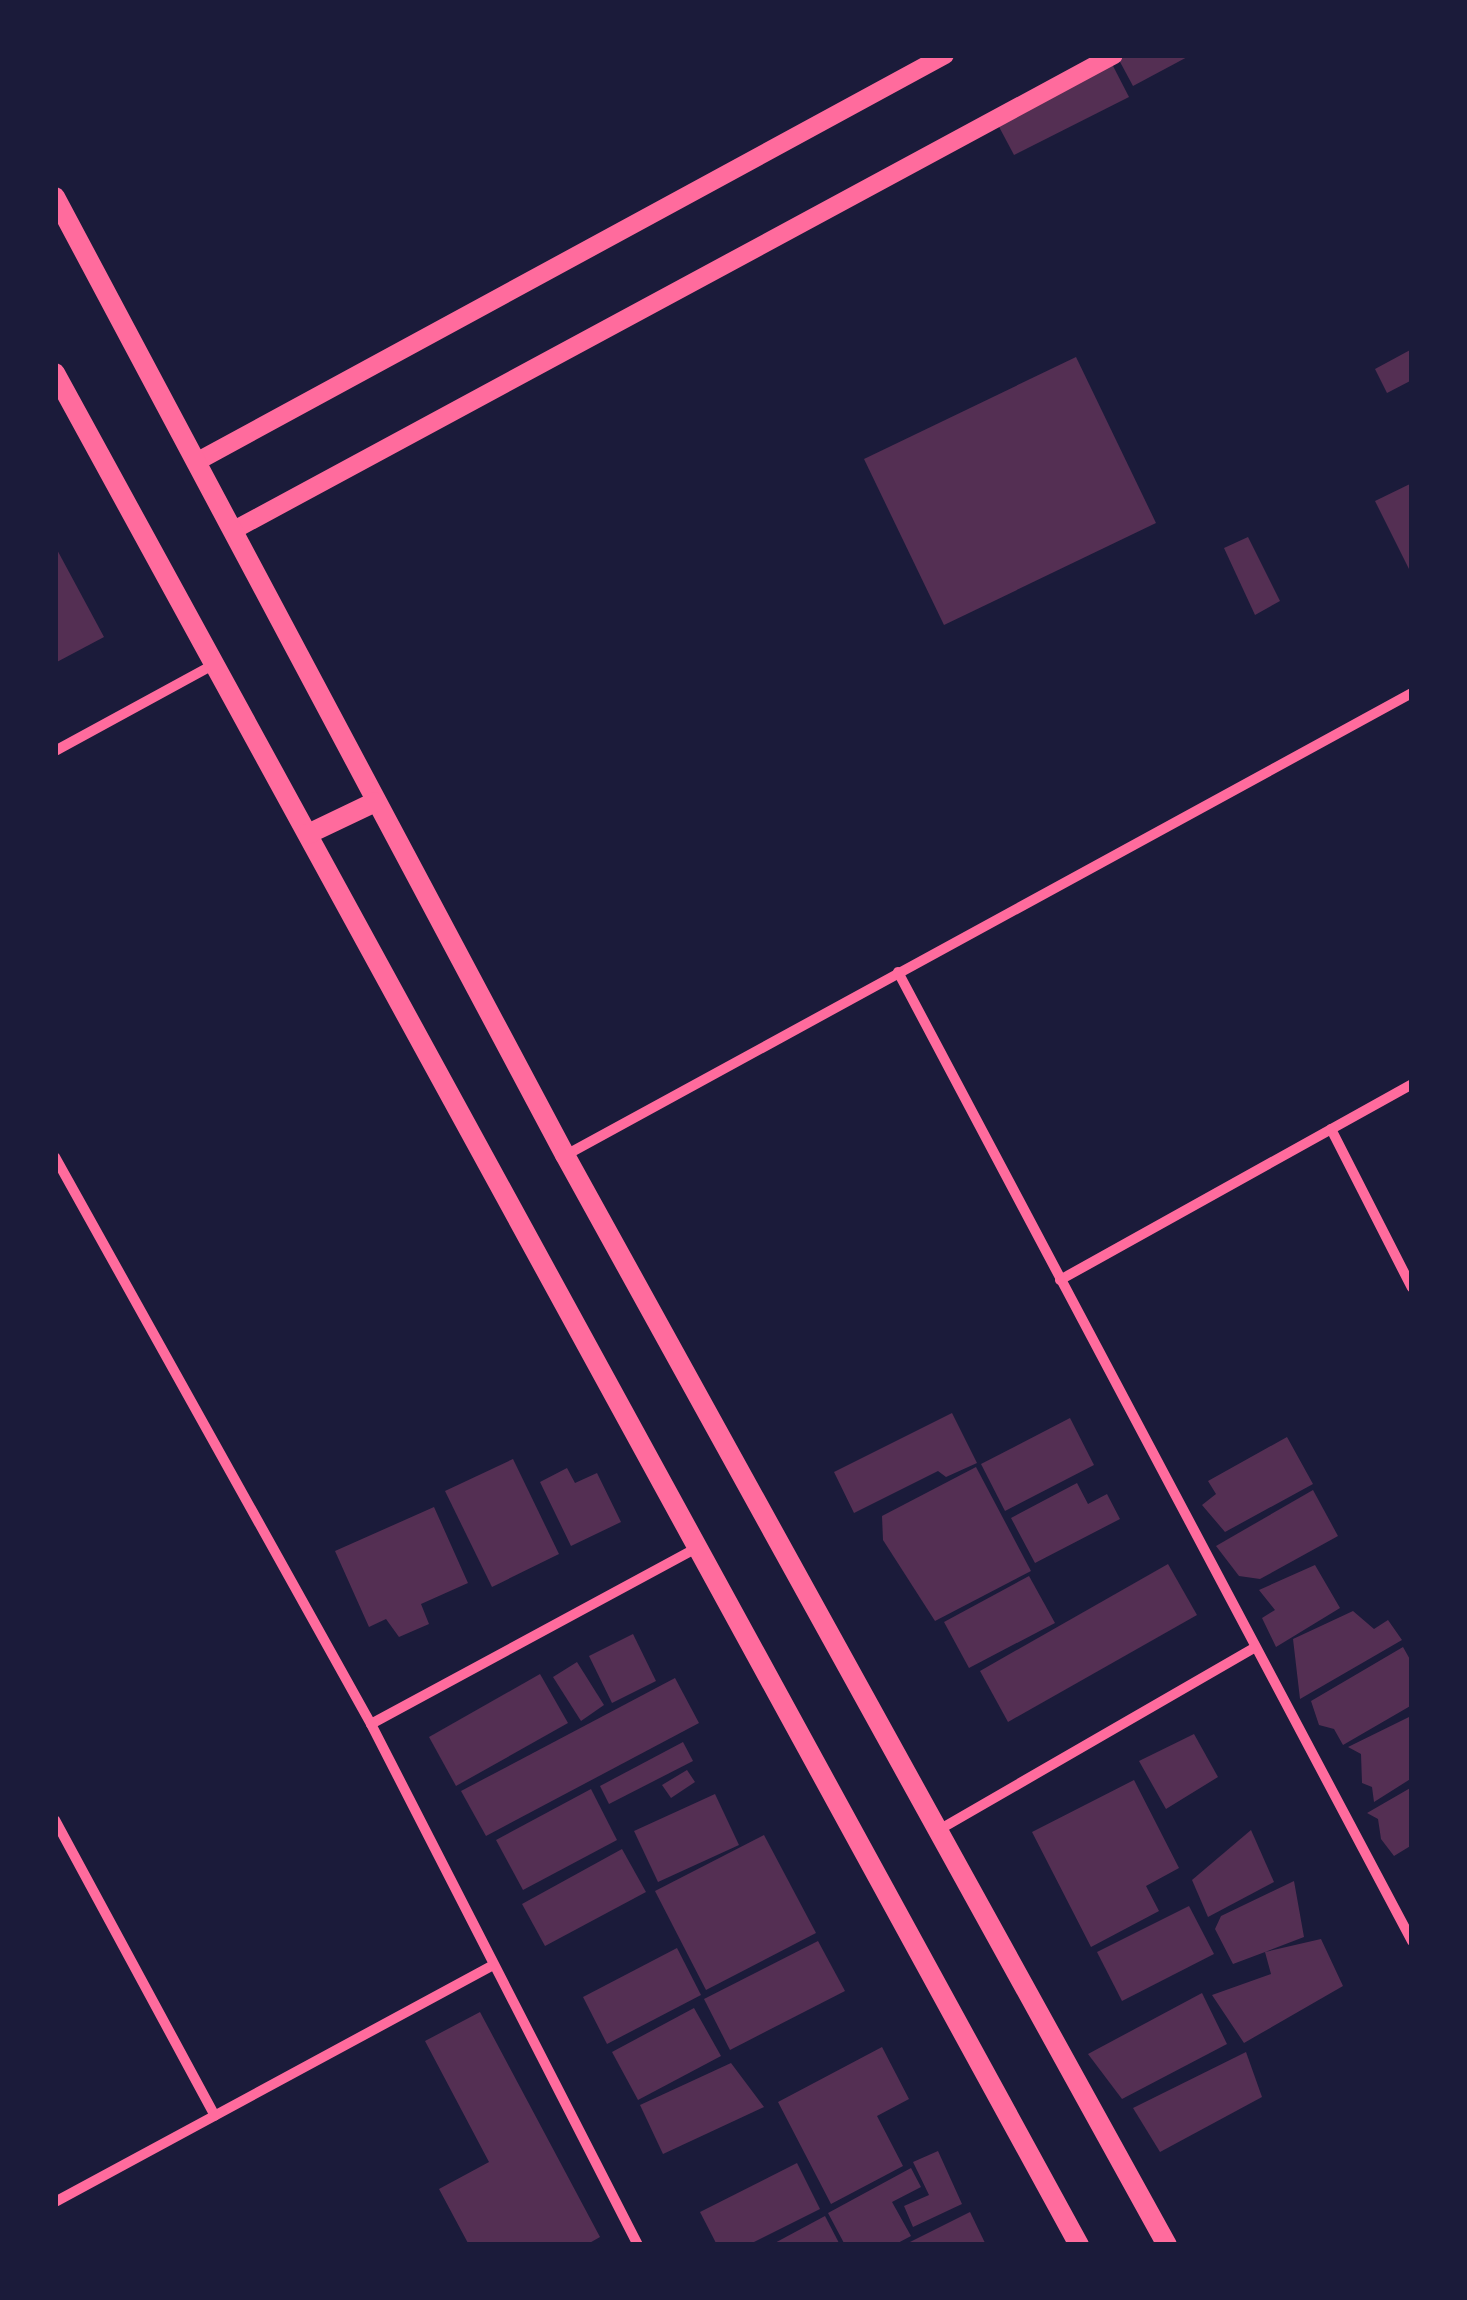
<!DOCTYPE html>
<html>
<head>
<meta charset="utf-8">
<style>
  body { margin:0 }
  #map { position:relative; width:1467px; height:2300px; overflow:hidden; background:#1b1b3a; font-family:"Roboto Serif",serif }
  div>[style] { position:absolute }
  .building>* { inset:0; background:#542f53 }
  .minor>* { height:10px; margin:-5px; padding:0 5px; transform-origin:5px; border-radius:5px; background:#ff6b9d }
  .tertiary>* { height:18px; margin:-9px; padding:0 9px; transform-origin:9px; border-radius:9px; background:#ff6b9d }
  .secondary>* { height:20px; margin:-10px; padding:0 10px; transform-origin:10px; border-radius:10px; background:#ff6b9d }
  span { translate:-50% -50%; white-space:nowrap; text-align:center; line-height:1.15; -webkit-text-stroke:10px #1b1b3a; paint-order:stroke }
  .frame { position:absolute; inset:0; border:58px solid #1b1b3a; pointer-events:none }
</style>
</head>
<body>
<div id="map">
  <div class="building">
    <div style="clip-path:polygon(1129px 55px,1191px 55px,1133px 86px,1119px 60px)"></div>
    <div style="clip-path:polygon(1112px 64px,1129px 97px,1014px 155px,997px 123px)"></div>
    <div style="clip-path:polygon(1412px 349px,1412px 380px,1387px 393px,1375px 369px)"></div>
    <div style="clip-path:polygon(1076px 357px,1156px 523px,944px 625px,864px 459px)"></div>
    <div style="clip-path:polygon(1412px 483px,1412px 575px,1375px 501px)"></div>
    <div style="clip-path:polygon(1248px 537px,1280px 601px,1255px 615px,1224px 548px)"></div>
    <div style="clip-path:polygon(55px 546px,104px 637px,55px 663px)"></div>
    <div style="clip-path:polygon(952px 1413px,977px 1463px,946px 1477px,938px 1471px,854px 1513px,834px 1472px)"></div>
    <div style="clip-path:polygon(1070px 1418px,1094px 1465px,1005px 1511px,981px 1464px)"></div>
    <div style="clip-path:polygon(1287px 1437px,1313px 1484px,1225px 1532px,1202px 1505px,1216px 1494px,1208px 1481px)"></div>
    <div style="clip-path:polygon(513px 1459px,559px 1554px,492px 1587px,445px 1491px)"></div>
    <div style="clip-path:polygon(976px 1467px,1031px 1571px,935px 1621px,883px 1540px,882px 1516px)"></div>
    <div style="clip-path:polygon(567px 1468px,575px 1483px,597px 1473px,621px 1522px,571px 1546px,540px 1482px)"></div>
    <div style="clip-path:polygon(1077px 1483px,1088px 1504px,1107px 1494px,1120px 1519px,1035px 1563px,1011px 1518px)"></div>
    <div style="clip-path:polygon(1313px 1490px,1338px 1536px,1260px 1579px,1239px 1576px,1216px 1546px)"></div>
    <div style="clip-path:polygon(434px 1507px,468px 1583px,421px 1604px,429px 1624px,399px 1637px,386px 1619px,369px 1627px,335px 1551px)"></div>
    <div style="clip-path:polygon(1168px 1564px,1197px 1615px,1008px 1722px,980px 1671px)"></div>
    <div style="clip-path:polygon(1315px 1565px,1340px 1608px,1276px 1647px,1262px 1618px,1275px 1610px,1259px 1590px)"></div>
    <div style="clip-path:polygon(1029px 1576px,1055px 1623px,969px 1668px,944px 1622px)"></div>
    <div style="clip-path:polygon(1353px 1611px,1374px 1629px,1388px 1620px,1402px 1640px,1300px 1699px,1293px 1639px)"></div>
    <div style="clip-path:polygon(633px 1634px,656px 1681px,612px 1703px,589px 1656px)"></div>
    <div style="clip-path:polygon(1403px 1647px,1412px 1663px,1412px 1705px,1343px 1745px,1334px 1729px,1319px 1725px,1311px 1701px)"></div>
    <div style="clip-path:polygon(577px 1662px,604px 1705px,581px 1721px,553px 1677px)"></div>
    <div style="clip-path:polygon(540px 1674px,568px 1723px,456px 1786px,429px 1737px)"></div>
    <div style="clip-path:polygon(675px 1678px,699px 1723px,486px 1836px,461px 1791px)"></div>
    <div style="clip-path:polygon(1409px 1717px,1412px 1778px,1374px 1802px,1372px 1787px,1362px 1783px,1361px 1754px,1348px 1747px)"></div>
    <div style="clip-path:polygon(1194px 1734px,1218px 1777px,1166px 1809px,1139px 1761px)"></div>
    <div style="clip-path:polygon(683px 1742px,693px 1761px,609px 1804px,600px 1786px)"></div>
    <div style="clip-path:polygon(687px 1770px,695px 1782px,671px 1798px,662px 1785px)"></div>
    <div style="clip-path:polygon(1134px 1780px,1179px 1868px,1146px 1886px,1159px 1911px,1091px 1947px,1032px 1832px)"></div>
    <div style="clip-path:polygon(1412px 1787px,1412px 1845px,1394px 1856px,1381px 1839px,1378px 1819px,1367px 1813px)"></div>
    <div style="clip-path:polygon(591px 1789px,617px 1840px,523px 1890px,496px 1840px)"></div>
    <div style="clip-path:polygon(715px 1794px,739px 1845px,658px 1882px,634px 1831px)"></div>
    <div style="clip-path:polygon(1251px 1830px,1274px 1882px,1208px 1917px,1192px 1880px)"></div>
    <div style="clip-path:polygon(764px 1835px,816px 1933px,706px 1990px,655px 1891px)"></div>
    <div style="clip-path:polygon(622px 1849px,646px 1892px,545px 1946px,522px 1904px)"></div>
    <div style="clip-path:polygon(1294px 1881px,1304px 1937px,1265px 1952px,1321px 1939px,1343px 1986px,1244px 2043px,1212px 1995px,1271px 1974px,1265px 1952px,1233px 1964px,1215px 1929px,1221px 1916px)"></div>
    <div style="clip-path:polygon(1189px 1906px,1214px 1954px,1122px 2001px,1097px 1952px)"></div>
    <div style="clip-path:polygon(818px 1941px,845px 1991px,730px 2050px,704px 1999px)"></div>
    <div style="clip-path:polygon(677px 1948px,701px 1995px,607px 2044px,583px 1997px)"></div>
    <div style="clip-path:polygon(1202px 1993px,1227px 2044px,1122px 2099px,1088px 2054px)"></div>
    <div style="clip-path:polygon(694px 2008px,721px 2056px,638px 2100px,612px 2052px)"></div>
    <div style="clip-path:polygon(480px 2012px,600px 2237px,586px 2245px,469px 2245px,439px 2189px,489px 2162px,425px 2041px)"></div>
    <div style="clip-path:polygon(882px 2047px,909px 2099px,877px 2116px,903px 2166px,831px 2204px,778px 2102px)"></div>
    <div style="clip-path:polygon(1246px 2052px,1262px 2097px,1160px 2152px,1133px 2108px)"></div>
    <div style="clip-path:polygon(731px 2063px,764px 2107px,663px 2154px,640px 2105px)"></div>
    <div style="clip-path:polygon(938px 2151px,962px 2204px,913px 2227px,904px 2206px,929px 2195px,913px 2162px)"></div>
    <div style="clip-path:polygon(797px 2163px,820px 2209px,748px 2245px,717px 2245px,700px 2212px)"></div>
    <div style="clip-path:polygon(911px 2168px,921px 2187px,892px 2202px,911px 2236px,894px 2245px,845px 2245px,828px 2213px)"></div>
    <div style="clip-path:polygon(970px 2212px,986px 2245px,904px 2245px)"></div>
    <div style="clip-path:polygon(825px 2216px,840px 2245px,771px 2245px)"></div>
  </div>
  <div class="minor">
    <div style="left:55px;top:751px;width:180px;rotate:-28.6deg"></div>
    <div style="left:898px;top:972px;width:1097px;rotate:62.06deg"></div>
    <div style="left:1331px;top:1129px;width:178px;rotate:63deg"></div>
    <div style="left:566px;top:1155px;width:964px;rotate:-28.64deg"></div>
    <div style="left:55px;top:1157px;width:649px;rotate:60.87deg"></div>
    <div style="left:371px;top:1724px;width:585px;rotate:62.87deg"></div>
    <div style="left:1060px;top:1280px;width:403px;rotate:-29.1deg"></div>
    <div style="left:371px;top:1724px;width:373px;rotate:-28.4deg"></div>
    <div style="left:55px;top:1820px;width:336px;rotate:61.6deg"></div>
    <div style="left:937px;top:1831px;width:366px;rotate:-30deg"></div>
    <div style="left:55px;top:2202px;width:497px;rotate:-28.4deg"></div>
  </div>
  <div class="tertiary">
    <div style="left:198px;top:461px;width:850px;rotate:-28.52deg"></div>
    <div style="left:234px;top:530px;width:1000px;rotate:-28.36deg"></div>
  </div>
  <div class="secondary">
    <div style="left:55px;top:197px;width:1085px;rotate:61.97deg"></div>
    <div style="left:565px;top:1155px;width:1245px;rotate:61.09deg"></div>
    <div style="left:55px;top:373px;width:2134px;rotate:61.32deg"></div>
    <div style="left:308px;top:834px;width:74px;rotate:-25.5deg"></div>
  </div>
  <div class="frame"></div>
</div>
</body>
</html>
